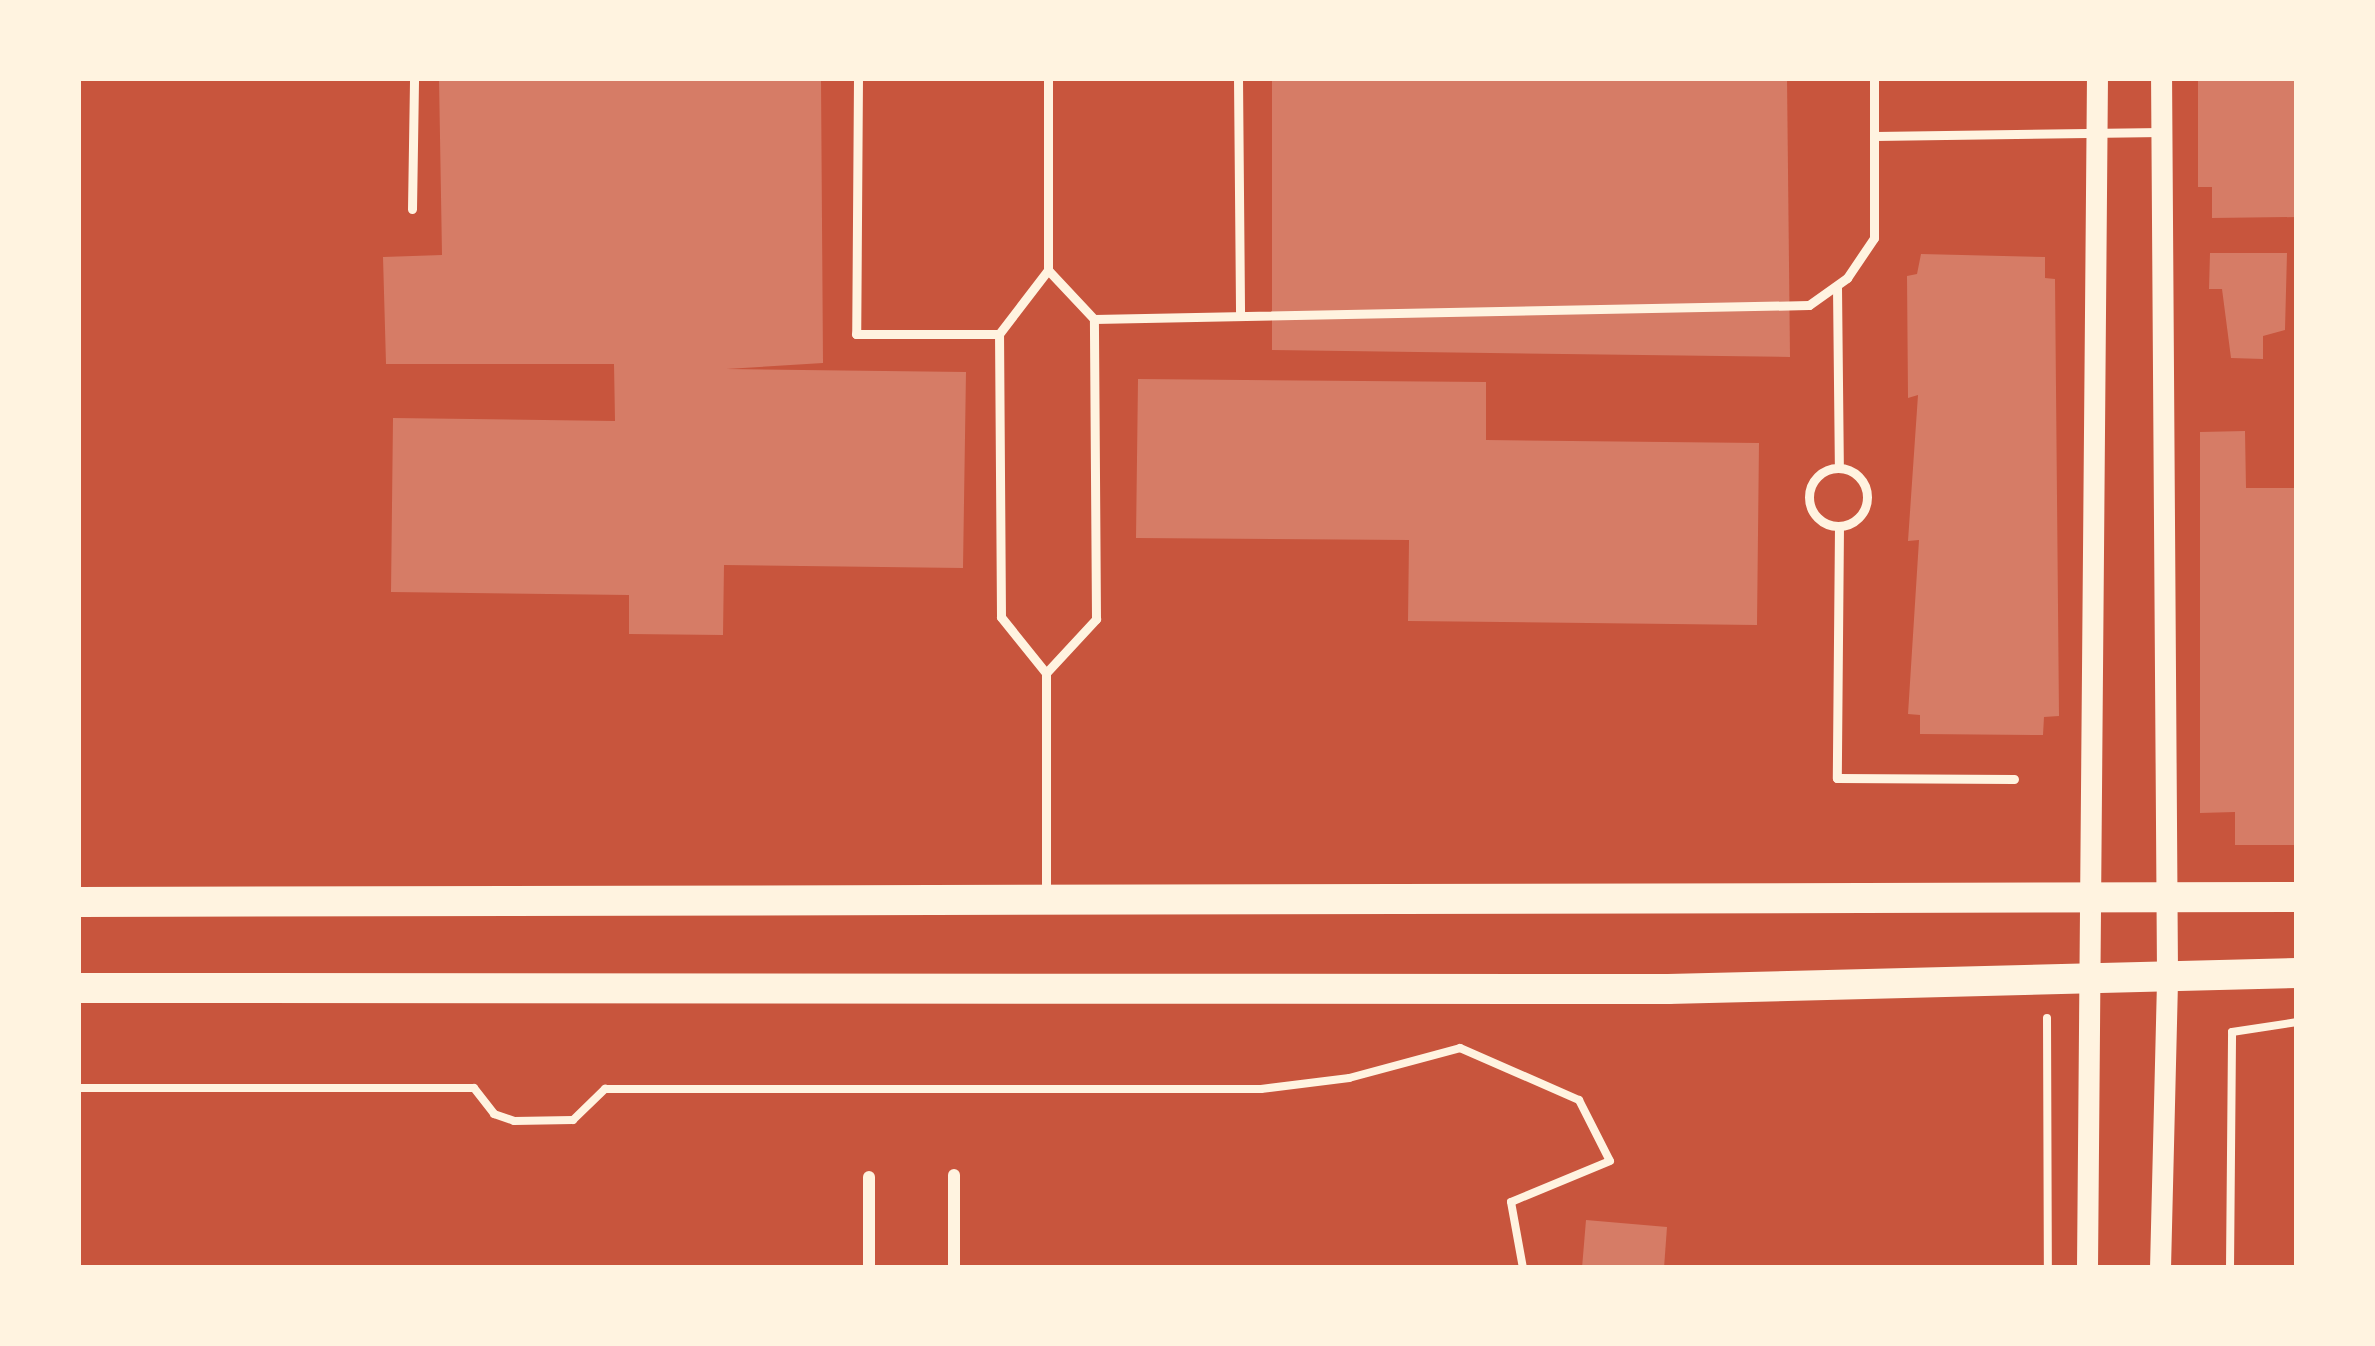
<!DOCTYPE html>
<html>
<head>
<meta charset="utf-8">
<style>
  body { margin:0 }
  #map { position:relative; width:2375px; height:1346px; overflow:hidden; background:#c8553d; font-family:Montserrat,sans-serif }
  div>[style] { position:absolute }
  .building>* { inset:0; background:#d67c66 }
  .path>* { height:8px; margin:-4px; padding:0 4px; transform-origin:4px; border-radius:4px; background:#fff3e0 }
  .service>* { height:9px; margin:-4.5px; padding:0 4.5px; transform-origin:4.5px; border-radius:4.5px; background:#fff3e0 }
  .service>.ring { margin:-4.5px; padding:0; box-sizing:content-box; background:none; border:9px solid #fff3e0; border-radius:50% }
  .minor>* { height:12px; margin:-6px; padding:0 6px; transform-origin:6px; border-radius:6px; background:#fff3e0 }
  .tertiary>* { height:21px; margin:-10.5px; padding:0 10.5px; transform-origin:10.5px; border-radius:10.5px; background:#fff3e0 }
  .primary>* { height:30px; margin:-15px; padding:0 15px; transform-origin:15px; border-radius:15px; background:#fff3e0 }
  span { translate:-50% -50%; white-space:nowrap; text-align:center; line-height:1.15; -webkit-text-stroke:12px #fff3e0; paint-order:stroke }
  .frame { position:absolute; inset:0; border:81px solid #fff3e0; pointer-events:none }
</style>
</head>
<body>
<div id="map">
  <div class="building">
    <div style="clip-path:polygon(439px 78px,821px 78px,823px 363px,726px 369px,966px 372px,963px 568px,724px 565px,723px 635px,629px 634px,629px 595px,391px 592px,393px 418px,615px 421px,614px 364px,386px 364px,383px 257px,442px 255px)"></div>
    <div style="clip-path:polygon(1272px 78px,1787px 78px,1790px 357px,1272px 350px)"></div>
    <div style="clip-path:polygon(2198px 78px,2295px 78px,2297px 217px,2212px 218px,2212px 187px,2198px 187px)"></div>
    <div style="clip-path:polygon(2210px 253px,2287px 253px,2285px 330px,2263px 336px,2263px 359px,2231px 358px,2222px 289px,2209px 289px)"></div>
    <div style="clip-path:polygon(1921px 254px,2045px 257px,2045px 278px,2055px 279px,2059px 716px,2044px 717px,2043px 735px,1920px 734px,1920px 715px,1908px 714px,1919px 540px,1908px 541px,1918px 395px,1908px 398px,1907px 276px,1917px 274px)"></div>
    <div style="clip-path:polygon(1138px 379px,1486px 382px,1486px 440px,1759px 443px,1757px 625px,1408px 621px,1409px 540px,1136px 538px)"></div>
    <div style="clip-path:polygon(2245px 431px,2246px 488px,2297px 488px,2297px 845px,2235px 845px,2235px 812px,2200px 813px,2200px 432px)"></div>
    <div style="clip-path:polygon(1586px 1220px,1667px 1227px,1664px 1268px,1582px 1268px)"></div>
  </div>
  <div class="path">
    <div style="left:2047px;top:1018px;width:250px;rotate:89.8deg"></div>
    <div style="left:78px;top:1088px;width:396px"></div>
    <div style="left:474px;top:1088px;width:33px;rotate:52deg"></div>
    <div style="left:494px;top:1114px;width:21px;rotate:19deg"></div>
    <div style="left:514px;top:1121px;width:59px;rotate:-1deg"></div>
    <div style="left:573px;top:1120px;width:45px;rotate:-44.1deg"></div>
    <div style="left:605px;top:1089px;width:656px"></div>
    <div style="left:1261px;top:1089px;width:89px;rotate:-7.1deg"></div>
    <div style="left:1349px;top:1078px;width:115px;rotate:-15.1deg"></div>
    <div style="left:1460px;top:1048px;width:130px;rotate:23.6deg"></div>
    <div style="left:1579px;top:1100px;width:68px;rotate:63.1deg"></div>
    <div style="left:1610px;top:1161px;width:107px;rotate:157.5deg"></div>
    <div style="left:1511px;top:1202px;width:67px;rotate:79.7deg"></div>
    <div style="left:2230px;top:1268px;width:236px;rotate:-89.5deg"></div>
    <div style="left:2232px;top:1032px;width:66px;rotate:-8.7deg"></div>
  </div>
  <div class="service">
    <div style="left:858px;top:78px;width:256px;rotate:90.4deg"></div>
    <div style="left:856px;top:334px;width:143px"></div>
    <div style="left:1238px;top:78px;width:238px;rotate:89.5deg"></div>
    <div style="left:1875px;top:136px;width:287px;rotate:-0.8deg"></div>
    <div style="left:412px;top:209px;width:131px;rotate:-89.1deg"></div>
    <div style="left:1837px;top:287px;width:180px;rotate:89.4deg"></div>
    <div style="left:1094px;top:319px;width:715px;rotate:-1.12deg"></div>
    <div style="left:1809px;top:305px;width:47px;rotate:-35.4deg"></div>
    <div style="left:1847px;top:278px;width:48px;rotate:-56deg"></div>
    <div style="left:1874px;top:238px;width:160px;rotate:-90deg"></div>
    <div class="ring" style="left:1809px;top:468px;width:49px;height:49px"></div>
    <div style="left:1839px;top:526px;width:252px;rotate:90.5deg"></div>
    <div style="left:1837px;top:778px;width:177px;rotate:0.3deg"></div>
    <div style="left:1046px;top:673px;width:74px;rotate:-47.2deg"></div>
    <div style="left:1096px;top:619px;width:300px;rotate:-90.4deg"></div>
    <div style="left:1094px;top:319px;width:67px;rotate:-133.2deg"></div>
    <div style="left:1046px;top:893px;width:220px;rotate:-90deg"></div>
    <div style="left:1046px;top:673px;width:72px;rotate:-128.8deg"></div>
    <div style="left:1001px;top:617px;width:283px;rotate:-90.4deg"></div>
    <div style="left:999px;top:334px;width:81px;rotate:-52.6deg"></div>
    <div style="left:1048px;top:270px;width:192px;rotate:-90deg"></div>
  </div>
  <div class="minor">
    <div style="left:954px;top:1175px;width:93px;rotate:90deg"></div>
    <div style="left:869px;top:1268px;width:91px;rotate:-90deg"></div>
  </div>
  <div class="tertiary">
    <div style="left:2087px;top:1268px;width:1190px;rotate:-89.52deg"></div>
    <div style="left:2160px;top:1268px;width:294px;rotate:-88.6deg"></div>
    <div style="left:2167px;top:974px;width:896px;rotate:-90.38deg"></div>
  </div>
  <div class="primary">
    <div style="left:78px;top:902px;width:2219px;rotate:-0.13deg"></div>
    <div style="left:78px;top:988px;width:1590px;rotate:0.04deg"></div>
    <div style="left:1668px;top:989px;width:629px;rotate:-1.46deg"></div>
  </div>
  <div class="frame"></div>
</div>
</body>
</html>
